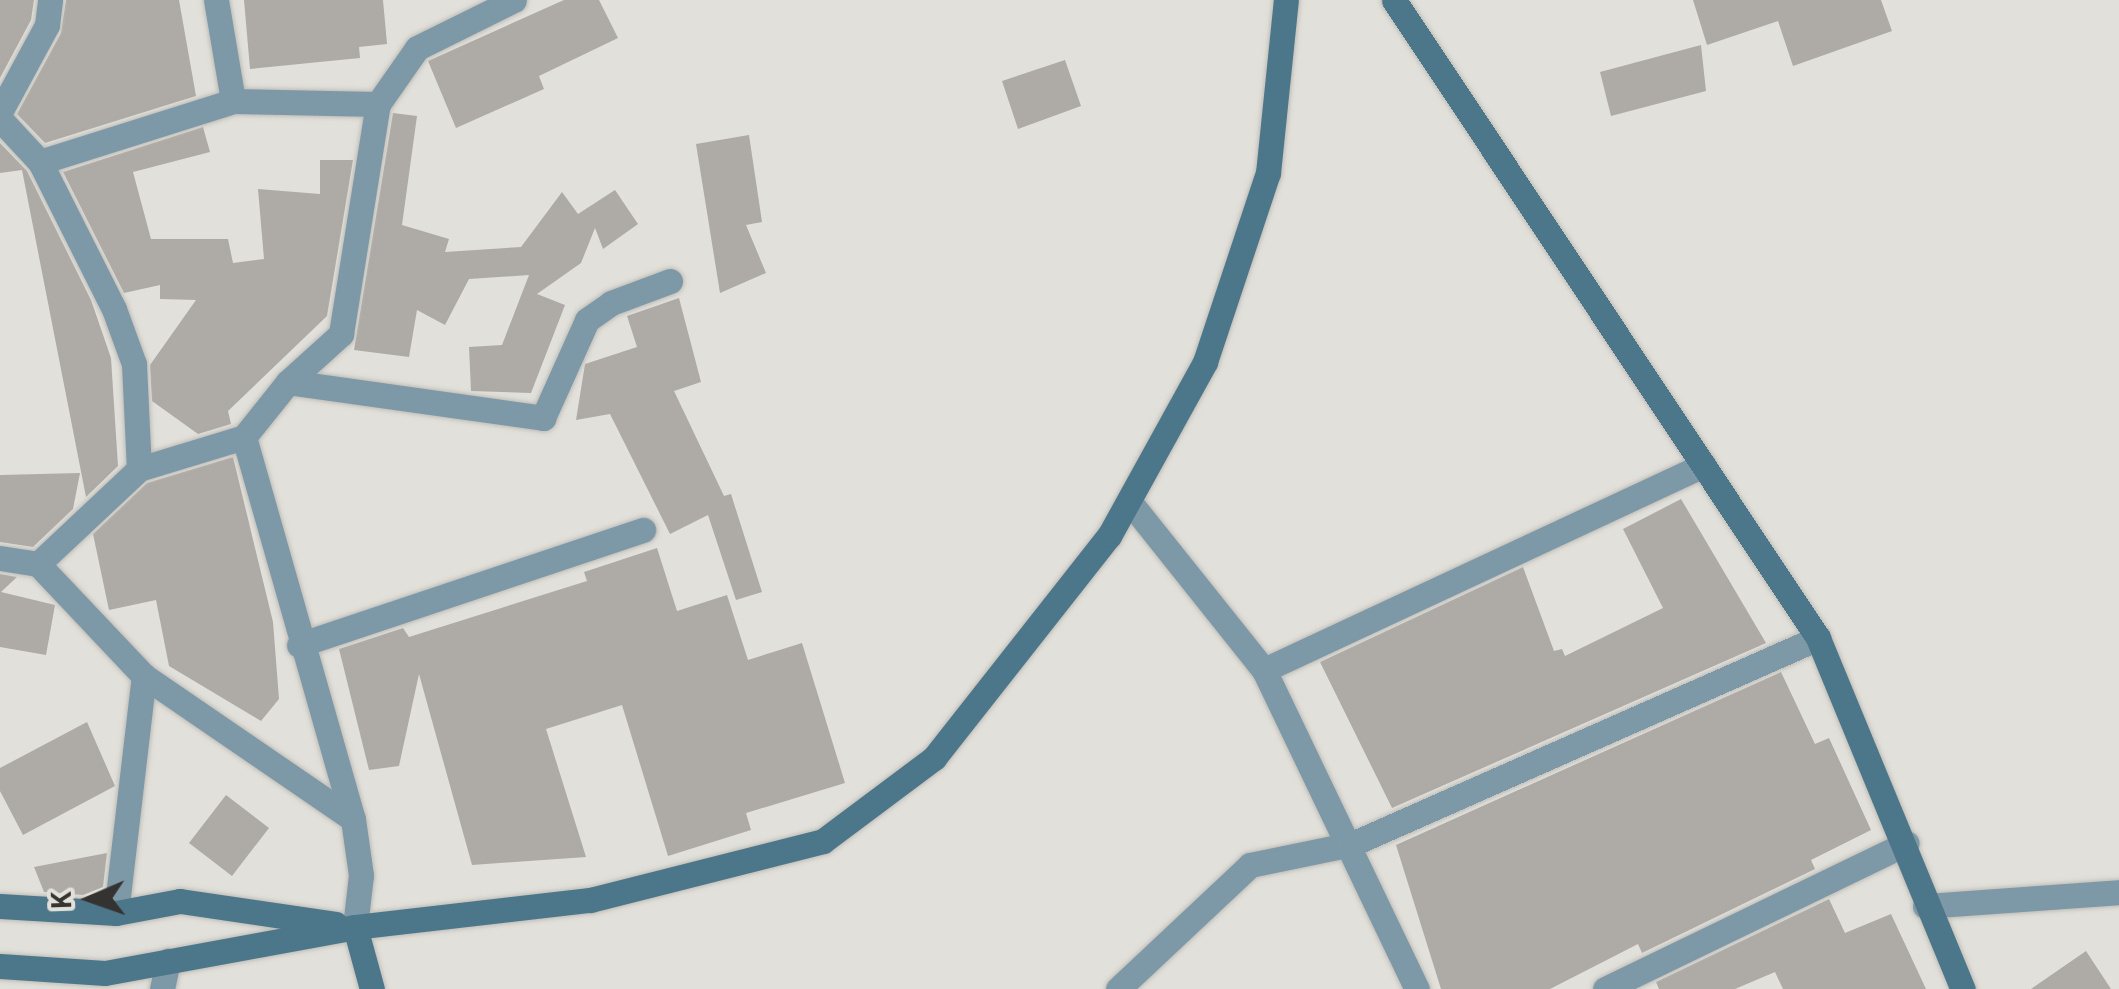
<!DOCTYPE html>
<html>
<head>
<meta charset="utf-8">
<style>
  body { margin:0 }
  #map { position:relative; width:2119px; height:989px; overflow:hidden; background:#e2e0da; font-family:Barlow,sans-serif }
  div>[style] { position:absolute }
  .building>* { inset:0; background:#aeaba6 }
  .roads { filter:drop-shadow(0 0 2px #bfbdb8) drop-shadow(0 0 2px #bfbdb8) }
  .street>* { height:25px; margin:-12.5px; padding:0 12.5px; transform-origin:12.5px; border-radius:12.5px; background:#7d99a7 }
  .secondary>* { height:25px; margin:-12.5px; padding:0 12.5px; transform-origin:12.5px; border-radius:12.5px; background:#4c778a }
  span { translate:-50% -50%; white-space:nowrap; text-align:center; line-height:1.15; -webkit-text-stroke:8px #e2e0da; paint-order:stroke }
  .north { position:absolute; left:40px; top:849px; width:100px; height:100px; -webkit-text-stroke:8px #e2e0da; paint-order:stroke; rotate:268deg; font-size:28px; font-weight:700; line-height:40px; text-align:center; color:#343331 }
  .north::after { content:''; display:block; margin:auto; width:35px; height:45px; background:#343331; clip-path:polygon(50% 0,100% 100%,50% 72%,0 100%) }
</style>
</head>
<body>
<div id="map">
  <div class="building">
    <div style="clip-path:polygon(0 0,34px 0,31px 20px,0 78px)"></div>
    <div style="clip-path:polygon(66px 0,179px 0,196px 96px,45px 143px,17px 114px,61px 33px)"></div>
    <div style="clip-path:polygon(244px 0,383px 0,387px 44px,359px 47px,360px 58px,250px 69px)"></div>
    <div style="clip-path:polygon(564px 0,599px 0,618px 38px,539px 76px,544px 89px,456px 128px,428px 61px)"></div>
    <div style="clip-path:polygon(1693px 0,1881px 0,1892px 31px,1793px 66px,1778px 21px,1707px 45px)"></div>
    <div style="clip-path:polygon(1701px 45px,1706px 91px,1611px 116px,1600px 72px)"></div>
    <div style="clip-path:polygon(1065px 60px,1081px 106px,1018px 129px,1002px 81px)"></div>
    <div style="clip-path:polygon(393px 113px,417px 116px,402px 225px,449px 239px,445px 252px,521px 247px,562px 192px,578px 214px,615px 190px,638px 224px,603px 249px,595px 228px,581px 263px,537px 294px,565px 305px,531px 393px,471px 391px,469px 347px,502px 345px,529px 275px,469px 279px,445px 325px,417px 310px,409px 357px,354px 350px)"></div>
    <div style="clip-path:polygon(203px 127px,210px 152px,133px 172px,151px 239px,228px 239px,233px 263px,264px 259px,258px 189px,320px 194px,320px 160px,353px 160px,327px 316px,228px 411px,231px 424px,198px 434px,152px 401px,150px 365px,196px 300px,160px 299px,160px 285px,124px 293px,63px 172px)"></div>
    <div style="clip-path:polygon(749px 135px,762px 222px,746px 225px,766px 273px,720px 293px,696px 144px)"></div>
    <div style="clip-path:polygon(0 143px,27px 171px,91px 300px,111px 358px,118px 466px,86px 497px,22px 170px,0 173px)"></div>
    <div style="clip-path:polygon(679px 298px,701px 382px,674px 391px,724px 496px,731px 494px,762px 592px,736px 600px,708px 515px,670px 534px,610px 414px,576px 420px,585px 364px,637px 347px,627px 316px)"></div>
    <div style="clip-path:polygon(233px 457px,273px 622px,279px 699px,261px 721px,169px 666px,156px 600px,109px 610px,93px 534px,147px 483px)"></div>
    <div style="clip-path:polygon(80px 473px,73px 509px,33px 547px,0 542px,0 475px)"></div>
    <div style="clip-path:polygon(1681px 499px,1766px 643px,1392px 808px,1320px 662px,1523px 567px,1554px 651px,1562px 649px,1565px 656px,1663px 608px,1623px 529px)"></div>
    <div style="clip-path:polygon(657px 548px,677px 611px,727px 595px,748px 660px,802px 643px,845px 783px,746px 813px,751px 830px,668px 856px,622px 705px,546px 729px,586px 857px,472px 865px,419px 674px,399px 766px,369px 770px,339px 649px,403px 628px,409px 637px,587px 581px,584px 572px)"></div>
    <div style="clip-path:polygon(0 574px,17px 577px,1px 592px,55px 605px,46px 655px,0 647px)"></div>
    <div style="clip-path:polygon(1781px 672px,1815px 744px,1829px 738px,1871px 830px,1811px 860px,1815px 869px,1642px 953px,1638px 944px,1550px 989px,1441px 989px,1396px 845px)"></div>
    <div style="clip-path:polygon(87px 722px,115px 786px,23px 835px,0 791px,0 768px)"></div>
    <div style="clip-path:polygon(226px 795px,269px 828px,232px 876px,189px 843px)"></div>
    <div style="clip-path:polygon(107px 853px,103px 887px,83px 895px,44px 892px,34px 867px)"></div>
    <div style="clip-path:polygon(1829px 899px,1845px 933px,1891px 914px,1926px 989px,1783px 989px,1775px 972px,1735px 989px,1659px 989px,1656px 982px)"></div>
    <div style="clip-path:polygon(2086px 951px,2111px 989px,2031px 989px)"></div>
  </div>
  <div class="roads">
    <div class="street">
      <div style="left:216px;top:0;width:102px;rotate:80.4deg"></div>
      <div style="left:0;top:112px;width:99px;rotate:-61.6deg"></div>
      <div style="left:47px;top:25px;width:25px;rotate:-83deg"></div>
      <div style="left:0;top:119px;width:59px;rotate:47.1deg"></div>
      <div style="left:40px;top:162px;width:165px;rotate:63.3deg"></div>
      <div style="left:114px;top:309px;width:59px;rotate:70deg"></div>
      <div style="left:134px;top:364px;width:105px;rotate:87.3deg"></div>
      <div style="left:40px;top:162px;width:202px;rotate:-17.5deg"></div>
      <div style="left:233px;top:101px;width:145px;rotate:1.2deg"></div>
      <div style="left:288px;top:382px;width:258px;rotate:8deg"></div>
      <div style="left:543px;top:418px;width:107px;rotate:-65.8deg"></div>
      <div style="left:587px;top:320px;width:29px;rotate:-35deg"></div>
      <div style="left:611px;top:303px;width:63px;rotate:-20.4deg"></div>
      <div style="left:244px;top:437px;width:70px;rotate:-51.3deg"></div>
      <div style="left:288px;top:382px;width:72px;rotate:-42.2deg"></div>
      <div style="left:341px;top:334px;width:233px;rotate:-80.9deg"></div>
      <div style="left:378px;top:104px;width:68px;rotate:-55.1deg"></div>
      <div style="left:417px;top:48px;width:108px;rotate:-26.3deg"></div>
      <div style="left:1129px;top:501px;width:216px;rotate:51.4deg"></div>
      <div style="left:1264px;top:670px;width:354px;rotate:64.4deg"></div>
      <div style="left:0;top:558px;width:38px;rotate:9deg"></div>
      <div style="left:38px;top:564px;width:139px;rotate:-43.2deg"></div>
      <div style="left:139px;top:469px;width:110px;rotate:-16.9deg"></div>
      <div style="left:244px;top:437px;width:397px;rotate:74.1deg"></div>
      <div style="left:353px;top:819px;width:57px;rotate:81.9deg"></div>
      <div style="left:361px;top:875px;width:52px;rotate:96.6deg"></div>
      <div style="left:38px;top:564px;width:154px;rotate:46.6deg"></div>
      <div style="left:144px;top:676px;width:253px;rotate:34.4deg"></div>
      <div style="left:299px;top:645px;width:363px;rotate:-18.5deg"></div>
      <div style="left:1264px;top:670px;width:485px;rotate:-25deg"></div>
      <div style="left:1925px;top:906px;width:195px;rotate:-4.1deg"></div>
      <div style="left:116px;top:913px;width:239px;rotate:-83.3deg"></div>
      <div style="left:162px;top:989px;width:29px;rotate:-78deg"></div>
      <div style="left:1118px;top:989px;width:181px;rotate:-43.2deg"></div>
      <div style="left:1250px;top:865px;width:104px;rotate:-11.6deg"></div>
      <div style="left:1352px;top:844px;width:510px;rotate:-23.85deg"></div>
      <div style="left:1605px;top:989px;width:335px;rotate:-25.8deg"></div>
    </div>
    <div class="secondary">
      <div style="left:1394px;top:0;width:766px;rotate:56.39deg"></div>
      <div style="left:1818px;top:638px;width:380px;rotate:67.6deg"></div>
      <div style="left:0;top:906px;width:116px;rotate:3.5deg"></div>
      <div style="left:116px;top:913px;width:65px;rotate:-10.6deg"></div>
      <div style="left:180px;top:901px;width:157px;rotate:8.4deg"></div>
      <div style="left:355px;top:927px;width:64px;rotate:74.7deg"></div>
      <div style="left:0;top:966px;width:105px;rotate:3.8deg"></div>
      <div style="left:105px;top:973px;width:254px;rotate:-10.4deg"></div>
      <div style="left:355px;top:927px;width:237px;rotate:-6.6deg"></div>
      <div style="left:590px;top:900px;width:240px;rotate:-14.2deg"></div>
      <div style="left:823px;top:841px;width:139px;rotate:-36.8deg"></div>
      <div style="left:934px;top:758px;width:283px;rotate:-51.8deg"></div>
      <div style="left:1109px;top:536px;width:199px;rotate:-61.1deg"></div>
      <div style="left:1205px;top:362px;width:199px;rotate:-71.6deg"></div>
      <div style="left:1268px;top:173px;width:174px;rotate:-84.1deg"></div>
    </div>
  </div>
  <div class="north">K</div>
</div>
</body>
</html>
